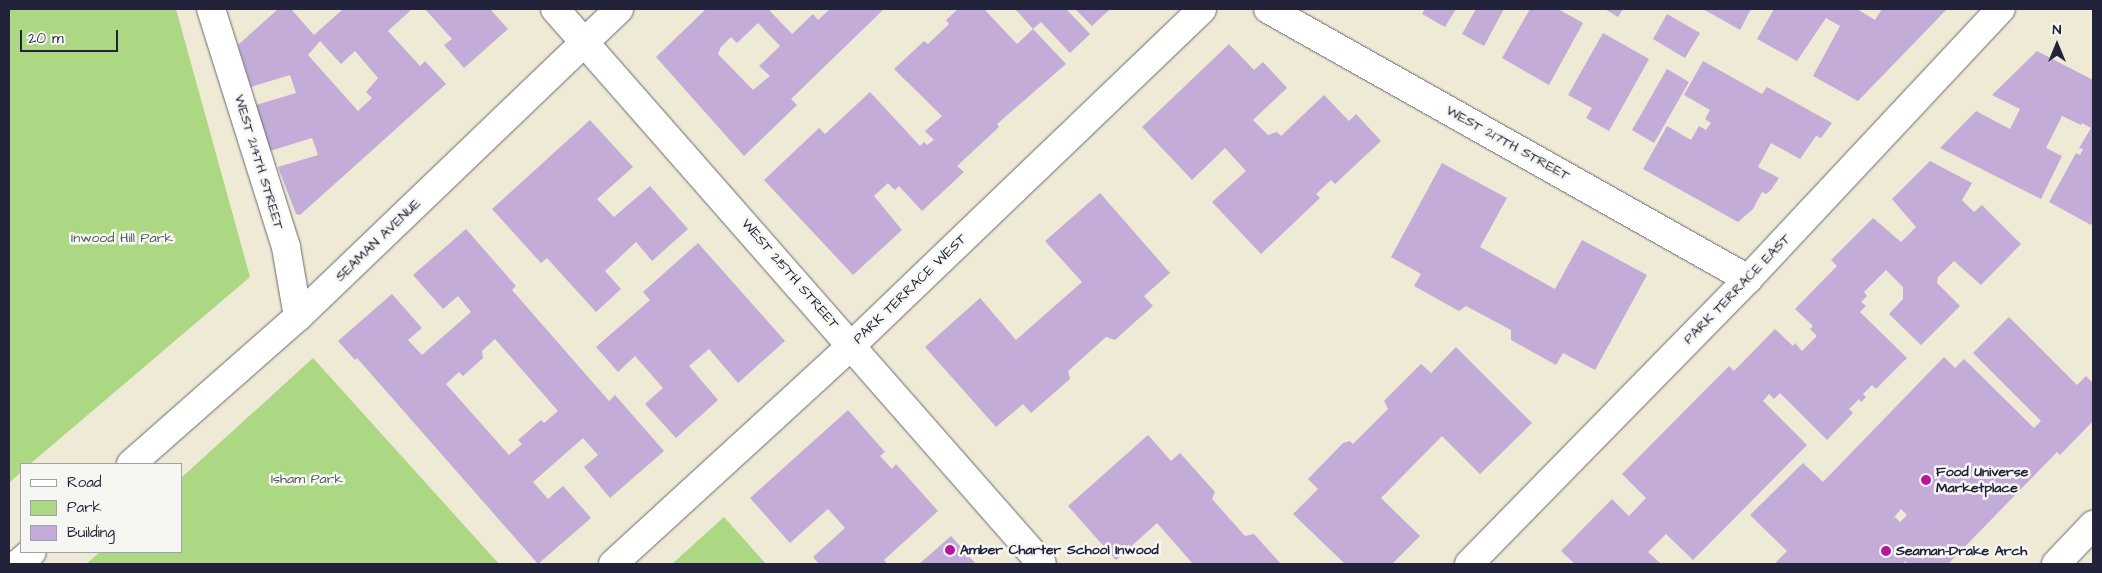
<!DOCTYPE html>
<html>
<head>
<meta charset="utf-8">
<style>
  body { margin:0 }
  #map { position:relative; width:2102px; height:573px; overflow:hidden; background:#eeead5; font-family:"Architects Daughter",sans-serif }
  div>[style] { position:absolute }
  .green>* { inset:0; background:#acd783 }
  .building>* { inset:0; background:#c3acd8 }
  .roads { filter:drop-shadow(0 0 1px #696871) drop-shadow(0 0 1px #696871) }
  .minor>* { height:28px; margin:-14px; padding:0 14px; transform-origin:14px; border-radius:14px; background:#fff }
  .tertiary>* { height:28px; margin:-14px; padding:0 14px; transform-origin:14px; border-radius:14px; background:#fff }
  .primary>* { height:28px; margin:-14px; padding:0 14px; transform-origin:14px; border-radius:14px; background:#fff }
  .dots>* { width:14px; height:14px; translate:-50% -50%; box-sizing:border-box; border:2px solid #f6f6f2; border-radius:50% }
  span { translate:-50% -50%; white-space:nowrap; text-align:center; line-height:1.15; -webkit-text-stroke:5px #f6f6f2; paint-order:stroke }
  .street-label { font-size:14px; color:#22223b }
  .park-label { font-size:14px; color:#4b5851 }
  .poi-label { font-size:14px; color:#22223b; font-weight:700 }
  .left { translate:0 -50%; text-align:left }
  .frame { position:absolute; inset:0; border:10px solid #22223b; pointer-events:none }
  .legend { position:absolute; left:20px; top:463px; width:162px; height:90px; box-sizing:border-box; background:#f6f6f2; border:1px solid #a1a1a9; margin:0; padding:6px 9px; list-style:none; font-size:15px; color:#22223b }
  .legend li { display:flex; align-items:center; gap:10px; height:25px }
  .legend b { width:25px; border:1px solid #a1a1a9 }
  .north { position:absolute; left:2032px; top:20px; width:50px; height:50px; -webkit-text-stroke:4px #f6f6f2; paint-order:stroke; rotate:0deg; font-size:14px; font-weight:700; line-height:20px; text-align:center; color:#22223b }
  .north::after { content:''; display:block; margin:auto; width:18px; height:22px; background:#22223b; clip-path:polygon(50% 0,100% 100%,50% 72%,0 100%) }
  .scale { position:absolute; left:20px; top:30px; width:98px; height:22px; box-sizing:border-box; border:2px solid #22223b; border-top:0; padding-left:6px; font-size:15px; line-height:18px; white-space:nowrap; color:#22223b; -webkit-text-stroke:4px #f6f6f2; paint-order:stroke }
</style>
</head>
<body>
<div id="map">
  <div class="green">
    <div style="clip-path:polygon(9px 9px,176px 9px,250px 277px,30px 464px,21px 464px,21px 472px,9px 483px)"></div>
    <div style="clip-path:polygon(313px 358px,499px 564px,86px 564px,100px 552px,181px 552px,181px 478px)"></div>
    <div style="clip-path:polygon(724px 517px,766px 564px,672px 564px)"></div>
  </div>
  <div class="building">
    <div style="clip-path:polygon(evenodd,278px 9px,291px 9px,314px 35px,343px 9px,412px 9px,388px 31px,420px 66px,425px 61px,446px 84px,300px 215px,296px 214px,278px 167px,318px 155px,312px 138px,270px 151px,256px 105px,296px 93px,290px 75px,251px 87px,238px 45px,278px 9px,320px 41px,341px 64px,355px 51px,378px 78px,366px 92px,372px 98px,358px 111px,308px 55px,320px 41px)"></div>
    <div style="clip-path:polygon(425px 9px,490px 9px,508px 29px,464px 68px,444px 45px,452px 39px)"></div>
    <div style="clip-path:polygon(evenodd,706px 9px,772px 9px,770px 11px,792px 34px,813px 14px,818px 20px,830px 9px,884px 9px,791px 99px,797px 105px,744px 156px,656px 57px,706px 9px,758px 23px,780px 46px,759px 66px,770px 76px,753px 90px,718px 54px,721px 47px,731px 37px,737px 43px,758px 23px)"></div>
    <div style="clip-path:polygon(958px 9px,984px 9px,1017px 44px,1033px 29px,1066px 64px,997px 124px,999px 127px,957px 166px,964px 172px,922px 211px,899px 186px,895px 190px,888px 183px,874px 196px,902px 230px,853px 275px,764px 180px,819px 128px,825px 134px,870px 92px,920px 146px,924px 142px,927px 145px,934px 140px,925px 131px,942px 116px,894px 69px,924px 41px,928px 44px,949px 24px,946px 20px)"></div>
    <div style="clip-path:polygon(1015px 9px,1066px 9px,1090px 34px,1070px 53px,1041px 22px,1033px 29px)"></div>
    <div style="clip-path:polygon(1075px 9px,1110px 9px,1092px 26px)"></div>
    <div style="clip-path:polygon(1425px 9px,1456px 9px,1445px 27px,1422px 14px)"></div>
    <div style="clip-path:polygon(1476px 9px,1504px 9px,1484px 46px,1462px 34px)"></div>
    <div style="clip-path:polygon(1530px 9px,1558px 9px,1583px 23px,1549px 85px,1502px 58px)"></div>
    <div style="clip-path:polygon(1605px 9px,1623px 9px,1618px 17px)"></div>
    <div style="clip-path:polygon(1703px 9px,1751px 9px,1740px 30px)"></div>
    <div style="clip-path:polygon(1774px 9px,1857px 9px,1875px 20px,1882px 9px,1947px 9px,1858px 101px,1813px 76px,1840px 26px,1826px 18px,1797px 61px,1757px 39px)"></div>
    <div style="clip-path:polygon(1667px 14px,1700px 33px,1685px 58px,1653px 39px)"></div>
    <div style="clip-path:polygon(1603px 33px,1649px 59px,1609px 131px,1586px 118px,1592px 108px,1568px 95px)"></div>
    <div style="clip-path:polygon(1229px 44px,1254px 70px,1263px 62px,1287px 88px,1253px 120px,1268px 135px,1277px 132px,1281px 136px,1324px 95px,1349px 121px,1356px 114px,1381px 141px,1335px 184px,1331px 180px,1316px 194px,1320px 198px,1261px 254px,1212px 202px,1246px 171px,1225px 148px,1192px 180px,1142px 127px)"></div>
    <div style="clip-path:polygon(2037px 51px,2093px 80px,2093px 221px,2091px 225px,2049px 202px,2076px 153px,2080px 155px,2083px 149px,2079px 148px,2091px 128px,2082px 123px,2081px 125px,2062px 116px,2046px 148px,2062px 156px,2041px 199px,1940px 148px,1976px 111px,2010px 129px,2020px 109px,1992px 95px)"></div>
    <div style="clip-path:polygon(1703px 61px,1762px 94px,1767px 87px,1832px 123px,1821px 138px,1816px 136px,1800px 159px,1771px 143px,1758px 167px,1779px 178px,1771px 190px,1766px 194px,1762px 192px,1753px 209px,1738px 222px,1643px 169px,1667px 126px,1691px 140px,1699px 126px,1706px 130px,1711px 123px,1705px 119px,1710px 110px,1684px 95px)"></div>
    <div style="clip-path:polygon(1667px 69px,1689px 82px,1654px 143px,1632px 130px)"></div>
    <div style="clip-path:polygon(590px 120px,633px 167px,597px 199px,614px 217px,650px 186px,688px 229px,652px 261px,636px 242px,605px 271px,621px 289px,596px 312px,547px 258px,541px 263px,492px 209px)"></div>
    <div style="clip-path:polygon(1930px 161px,1972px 183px,1962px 200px,1974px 212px,1982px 205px,2021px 244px,1981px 285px,1954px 261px,1938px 277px,1937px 283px,1960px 306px,1921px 345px,1889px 314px,1903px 299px,1903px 287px,1886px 270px,1864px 292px,1867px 296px,1861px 302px,1866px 306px,1860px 312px,1907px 358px,1876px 389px,1872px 385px,1863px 394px,1866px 397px,1861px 402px,1859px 399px,1849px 409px,1853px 413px,1827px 440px,1780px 393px,1774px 399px,1769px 394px,1763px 401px,1807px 445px,1693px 560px,1666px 534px,1648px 552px,1661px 564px,1575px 564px,1561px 551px,1612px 499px,1629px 516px,1646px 498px,1622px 474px,1729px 366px,1734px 371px,1775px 329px,1793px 346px,1795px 343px,1802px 351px,1817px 336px,1810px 329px,1813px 326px,1795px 309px,1837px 266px,1831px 260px,1873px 218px,1901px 242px,1916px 227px,1892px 199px)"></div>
    <div style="clip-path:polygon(1442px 163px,1507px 198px,1480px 247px,1555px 289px,1582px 240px,1647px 275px,1595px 370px,1563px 353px,1556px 365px,1511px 340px,1511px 330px,1466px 306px,1459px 311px,1414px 286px,1421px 274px,1391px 257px)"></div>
    <div style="clip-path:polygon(1100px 193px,1170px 273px,1144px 296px,1153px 306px,1137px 320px,1115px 340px,1106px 337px,1068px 371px,1070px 379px,1031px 413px,1023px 404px,996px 427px,925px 347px,980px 298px,1016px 340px,1082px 282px,1045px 241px)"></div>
    <div style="clip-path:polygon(evenodd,466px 229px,516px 286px,512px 290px,609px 401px,615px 395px,664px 451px,610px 498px,584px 467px,598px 455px,583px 438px,533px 482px,548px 499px,563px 486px,591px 518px,538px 564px,357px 358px,355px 360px,338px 341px,392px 294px,422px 328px,408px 340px,422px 355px,471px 312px,458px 296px,443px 309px,413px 275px,466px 229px,495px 339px,558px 411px,544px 423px,541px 420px,518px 440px,522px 444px,509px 455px,446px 384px,459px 372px,463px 376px,483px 358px,482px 351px,495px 339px)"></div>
    <div style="clip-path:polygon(698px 243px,785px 341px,738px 383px,709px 349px,689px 366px,718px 400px,676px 438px,645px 404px,663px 388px,635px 356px,618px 372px,596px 347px,650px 300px,643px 292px)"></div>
    <div style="clip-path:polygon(evenodd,2009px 317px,2077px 385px,2086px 376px,2093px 383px,2093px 421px,2060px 455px,2057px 452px,1948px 564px,1908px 564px,1905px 561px,1902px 564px,1774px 564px,1787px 551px,1750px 515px,1803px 463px,1823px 482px,1944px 357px,1955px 368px,1964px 359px,2034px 428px,2041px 421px,1973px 353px,2009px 317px,1901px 509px,1907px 515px,1900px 522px,1895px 517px,1891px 521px,1901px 509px)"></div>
    <div style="clip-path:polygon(1456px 347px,1532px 423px,1480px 474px,1442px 436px,1381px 498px,1420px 536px,1392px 564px,1345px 564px,1293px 514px,1318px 489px,1308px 479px,1343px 443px,1350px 441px,1353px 444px,1388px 409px,1384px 401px,1421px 364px,1431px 373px)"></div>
    <div style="clip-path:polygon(848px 410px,885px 452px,880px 456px,892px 469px,896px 464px,938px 511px,884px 560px,887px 564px,819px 564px,813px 557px,845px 528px,828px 509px,790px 543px,750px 498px)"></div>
    <div style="clip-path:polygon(1148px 435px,1171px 461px,1180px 453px,1215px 492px,1212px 499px,1245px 536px,1254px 534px,1281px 564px,1193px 564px,1157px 523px,1116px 560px,1068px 506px)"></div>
    <div style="clip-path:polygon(951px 536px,976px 564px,919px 564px)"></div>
  </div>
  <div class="roads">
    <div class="minor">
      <div style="left:211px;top:9px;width:250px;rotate:72.5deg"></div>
      <div style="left:286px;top:247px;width:71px;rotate:80.3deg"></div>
      <div style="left:555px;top:9px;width:738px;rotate:48.73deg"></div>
      <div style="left:1268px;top:9px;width:551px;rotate:29.36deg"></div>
      <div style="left:613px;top:564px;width:324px;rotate:-42.5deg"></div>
      <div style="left:852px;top:345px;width:485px;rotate:-43.8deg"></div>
      <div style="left:1469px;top:564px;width:399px;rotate:-45.6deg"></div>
      <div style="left:1748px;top:279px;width:370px;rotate:-46.9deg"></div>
    </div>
    <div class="tertiary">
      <div style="left:131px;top:464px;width:222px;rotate:-41.4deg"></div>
      <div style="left:298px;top:317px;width:445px;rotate:-43.8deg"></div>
      <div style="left:18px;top:564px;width:18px;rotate:-41deg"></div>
    </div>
    <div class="primary">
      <div style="left:2056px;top:564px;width:54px;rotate:-46.5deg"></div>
    </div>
  </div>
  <div class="dots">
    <div style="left:1926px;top:480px;background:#b5179e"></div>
    <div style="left:950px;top:550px;background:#b5179e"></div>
    <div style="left:1886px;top:551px;background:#b5179e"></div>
  </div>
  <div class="street-label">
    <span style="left:1508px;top:143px;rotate:29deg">WEST 217TH STREET</span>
    <span style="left:259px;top:162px;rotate:73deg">WEST 214TH STREET</span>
    <span style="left:378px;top:240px;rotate:-44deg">SEAMAN AVENUE</span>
    <span style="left:790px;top:274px;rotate:49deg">WEST 215TH STREET</span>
    <span style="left:910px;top:289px;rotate:-44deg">PARK TERRACE WEST</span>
    <span style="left:1737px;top:289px;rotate:-46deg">PARK TERRACE EAST</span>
  </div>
  <div class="park-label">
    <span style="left:122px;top:238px">Inwood Hill Park</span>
    <span style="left:307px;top:479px">Isham Park</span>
  </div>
  <div class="poi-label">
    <span class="left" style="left:1936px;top:480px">Food Universe<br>Marketplace</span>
    <span class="left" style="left:960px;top:550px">Amber Charter School Inwood</span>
    <span class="left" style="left:1896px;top:551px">Seaman-Drake Arch</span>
  </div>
  <div class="frame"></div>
  <ul class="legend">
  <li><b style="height:6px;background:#fff"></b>Road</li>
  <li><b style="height:14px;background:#acd783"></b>Park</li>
  <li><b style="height:14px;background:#c3acd8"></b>Building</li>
  </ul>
  <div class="north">N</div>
  <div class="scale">20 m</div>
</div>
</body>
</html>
